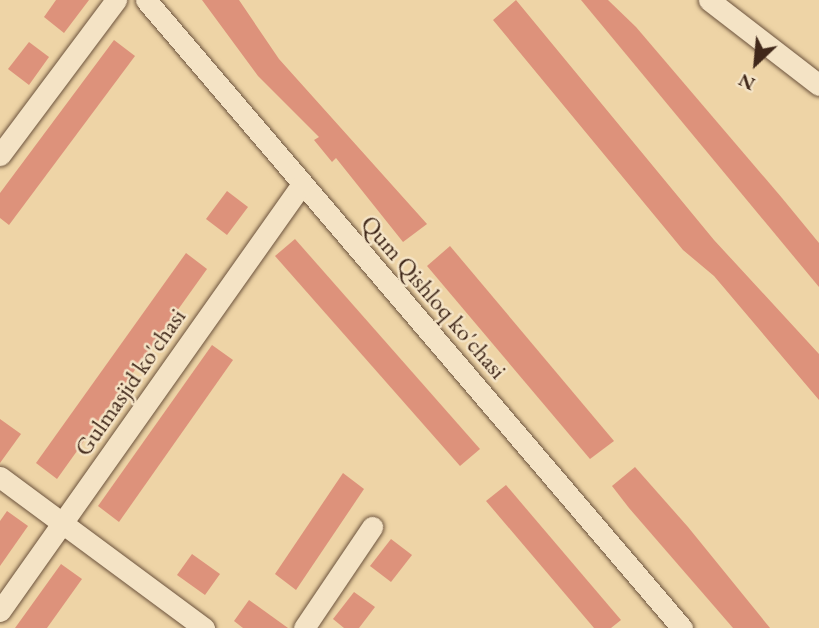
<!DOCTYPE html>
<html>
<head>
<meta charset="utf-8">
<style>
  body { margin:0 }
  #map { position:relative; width:819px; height:628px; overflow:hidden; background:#eed4a6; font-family:"EB Garamond",serif }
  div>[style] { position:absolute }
  .building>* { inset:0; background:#dd927b }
  .roads { filter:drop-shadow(0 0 2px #6c533d) drop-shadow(0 0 2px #6c533d) }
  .street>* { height:21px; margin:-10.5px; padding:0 10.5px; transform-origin:10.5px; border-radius:10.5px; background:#f4e3c5 }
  span { translate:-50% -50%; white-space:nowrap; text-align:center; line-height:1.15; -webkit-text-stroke:5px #f4e3c5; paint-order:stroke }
  .street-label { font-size:24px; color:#40281a }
  .north { position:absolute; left:721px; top:28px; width:70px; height:70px; -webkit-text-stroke:5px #f4e3c5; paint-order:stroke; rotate:206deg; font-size:19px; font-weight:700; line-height:28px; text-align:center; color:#40281a }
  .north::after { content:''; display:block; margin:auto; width:24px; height:32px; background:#40281a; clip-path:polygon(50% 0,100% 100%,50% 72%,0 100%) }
</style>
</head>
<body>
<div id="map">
  <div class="building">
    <div style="clip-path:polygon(56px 0,89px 0,64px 33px,44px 17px)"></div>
    <div style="clip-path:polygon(202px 0,239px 0,279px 59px,427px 224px,403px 242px,336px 158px,332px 162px,314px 140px,319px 137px,258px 76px)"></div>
    <div style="clip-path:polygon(516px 0,714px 240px,819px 354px,819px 400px,714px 276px,683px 250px,493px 20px)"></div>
    <div style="clip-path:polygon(581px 0,608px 0,636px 27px,782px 198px,819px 243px,819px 287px)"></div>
    <div style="clip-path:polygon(114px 40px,135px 56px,9px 225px,0 218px,0 193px)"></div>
    <div style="clip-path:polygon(29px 42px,49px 57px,29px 85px,8px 69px)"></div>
    <div style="clip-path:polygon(227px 191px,248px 207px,227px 235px,206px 219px)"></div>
    <div style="clip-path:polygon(295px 239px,480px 449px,460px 466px,275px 256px)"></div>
    <div style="clip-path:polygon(450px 246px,614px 441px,590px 459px,427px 266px)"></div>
    <div style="clip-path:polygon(186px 253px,207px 269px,57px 479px,36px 463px)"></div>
    <div style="clip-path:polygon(212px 345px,233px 360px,119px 522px,98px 506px)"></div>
    <div style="clip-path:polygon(0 419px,21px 434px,0 463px)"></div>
    <div style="clip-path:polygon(635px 467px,688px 527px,770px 628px,733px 628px,629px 508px,612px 486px)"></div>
    <div style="clip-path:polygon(343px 473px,364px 489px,296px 590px,275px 574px)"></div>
    <div style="clip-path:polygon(506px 485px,621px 620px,611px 628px,594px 628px,486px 501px)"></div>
    <div style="clip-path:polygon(7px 511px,28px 526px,0 566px,0 521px)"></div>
    <div style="clip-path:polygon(391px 539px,412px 555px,391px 582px,370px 566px)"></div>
    <div style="clip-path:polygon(192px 554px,220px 574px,205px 595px,177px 575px)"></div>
    <div style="clip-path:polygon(61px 564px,82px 579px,47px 628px,15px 628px)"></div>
    <div style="clip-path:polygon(354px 592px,375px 607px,359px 628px,344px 628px,333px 619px)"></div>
    <div style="clip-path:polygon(249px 600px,288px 628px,243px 628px,234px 621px)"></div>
  </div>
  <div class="roads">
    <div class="street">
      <div style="left:146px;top:0;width:826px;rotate:49.52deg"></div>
      <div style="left:709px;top:0;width:139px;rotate:37.7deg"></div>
      <div style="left:0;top:155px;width:194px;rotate:-53.2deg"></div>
      <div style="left:0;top:477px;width:254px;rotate:36.5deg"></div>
      <div style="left:0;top:611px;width:523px;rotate:-54.73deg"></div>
      <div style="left:304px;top:628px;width:122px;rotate:-56deg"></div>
    </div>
  </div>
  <div class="street-label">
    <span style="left:434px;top:297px;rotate:49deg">Qum Qishloq ko'chasi</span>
    <span style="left:130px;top:382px;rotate:-55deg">Gulmasjid ko'chasi</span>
  </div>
  <div class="north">N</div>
</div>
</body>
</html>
